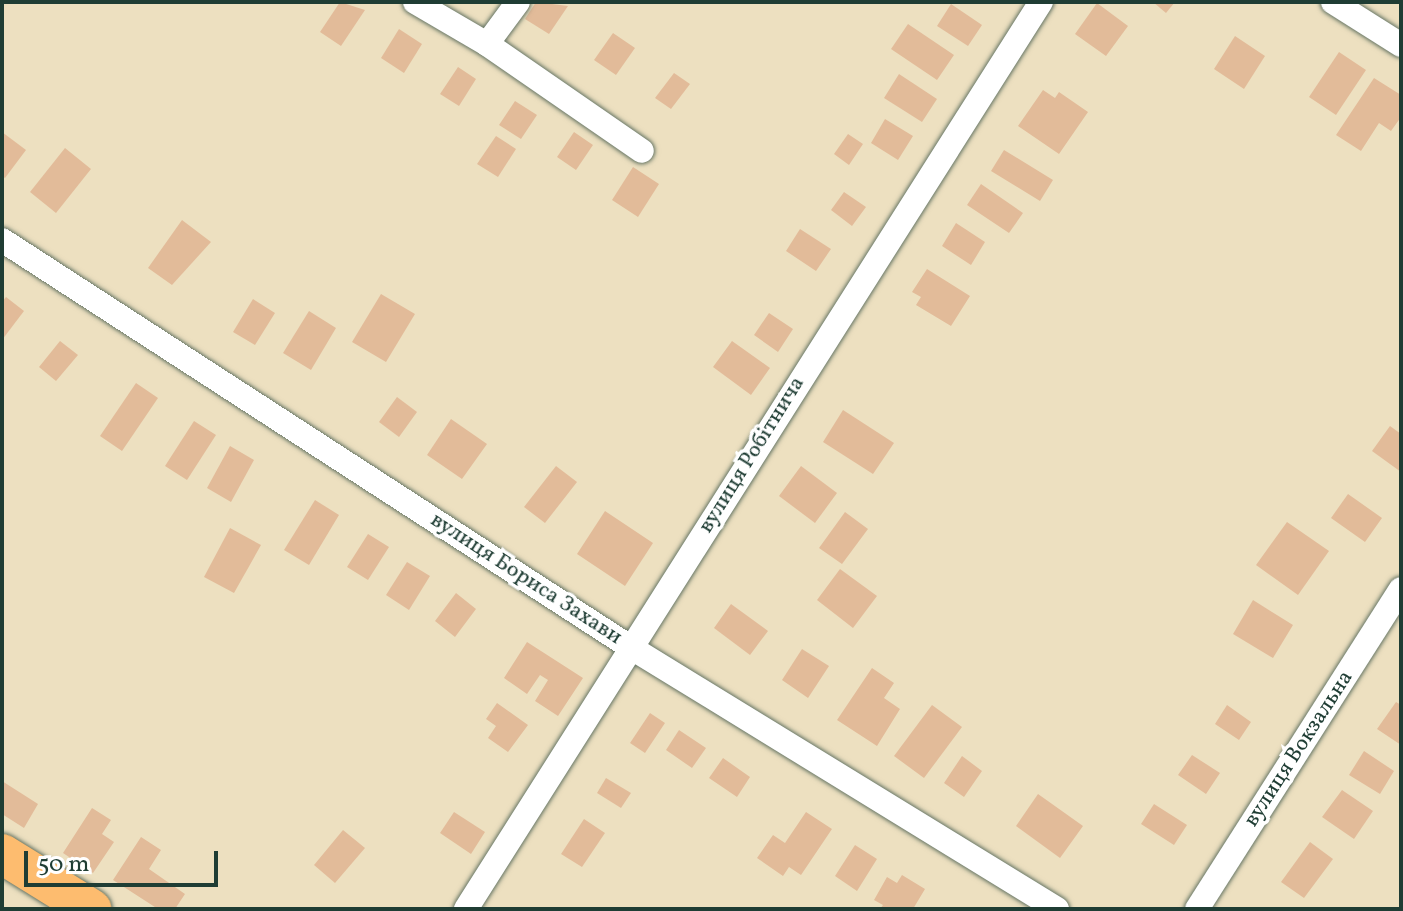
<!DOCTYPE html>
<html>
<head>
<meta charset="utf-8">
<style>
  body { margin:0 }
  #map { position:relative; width:1403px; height:911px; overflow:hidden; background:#ede0c0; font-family:Vollkorn,serif }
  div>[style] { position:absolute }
  .building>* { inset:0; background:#e2bb99 }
  .roads { filter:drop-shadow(0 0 2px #677665) drop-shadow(0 0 2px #677665) }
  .minor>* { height:24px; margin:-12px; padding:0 12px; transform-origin:12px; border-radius:12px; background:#fff }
  .primary>* { height:40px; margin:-20px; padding:0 20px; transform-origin:20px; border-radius:20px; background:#fdbc6f }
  span { translate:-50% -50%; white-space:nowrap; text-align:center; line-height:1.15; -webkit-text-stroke:7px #fff; paint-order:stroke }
  .street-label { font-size:22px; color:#1f3d34 }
  .frame { position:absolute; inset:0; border:4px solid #1f3d34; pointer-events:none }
  .scale { position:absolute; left:24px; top:851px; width:194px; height:36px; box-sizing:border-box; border:4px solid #1f3d34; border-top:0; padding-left:10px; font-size:24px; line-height:28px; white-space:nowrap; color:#1f3d34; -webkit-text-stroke:6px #fff; paint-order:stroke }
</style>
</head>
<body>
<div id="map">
  <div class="building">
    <div style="clip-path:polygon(340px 2px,365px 10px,341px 46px,320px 32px)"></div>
    <div style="clip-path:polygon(536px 2px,568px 6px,549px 34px,525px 19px)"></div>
    <div style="clip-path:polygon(1153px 2px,1175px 2px,1166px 13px)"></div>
    <div style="clip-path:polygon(1097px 3px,1128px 26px,1106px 56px,1075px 34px)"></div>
    <div style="clip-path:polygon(951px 4px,982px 25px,968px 46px,937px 26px)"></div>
    <div style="clip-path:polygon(908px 24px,954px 55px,937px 80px,891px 49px)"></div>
    <div style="clip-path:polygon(399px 29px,422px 44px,404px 73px,381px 58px)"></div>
    <div style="clip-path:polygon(613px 33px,635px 48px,616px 75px,594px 60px)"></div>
    <div style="clip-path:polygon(1235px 36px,1265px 56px,1244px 89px,1214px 69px)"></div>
    <div style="clip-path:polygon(1339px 52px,1366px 70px,1336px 115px,1309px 97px)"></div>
    <div style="clip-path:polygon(458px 67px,476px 79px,459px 106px,440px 94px)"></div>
    <div style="clip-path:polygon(674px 73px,690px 84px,671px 109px,655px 98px)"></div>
    <div style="clip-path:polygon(899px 74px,937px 99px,922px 122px,884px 98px)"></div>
    <div style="clip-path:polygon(1374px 78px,1401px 95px,1401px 117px,1391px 131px,1379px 123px,1361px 151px,1336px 135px)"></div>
    <div style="clip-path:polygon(1043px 90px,1055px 98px,1059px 92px,1088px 112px,1059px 154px,1018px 126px)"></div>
    <div style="clip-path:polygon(515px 101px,537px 115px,521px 139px,499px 125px)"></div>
    <div style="clip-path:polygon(885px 119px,913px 136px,898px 160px,871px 143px)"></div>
    <div style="clip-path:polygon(2px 132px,26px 150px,5px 178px,2px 176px)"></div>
    <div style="clip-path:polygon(574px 132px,593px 145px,576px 170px,557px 157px)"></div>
    <div style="clip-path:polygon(848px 134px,863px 144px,849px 165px,834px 154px)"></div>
    <div style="clip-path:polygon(496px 136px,516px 149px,498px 177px,477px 164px)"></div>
    <div style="clip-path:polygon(65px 148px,91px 169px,56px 213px,30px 192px)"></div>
    <div style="clip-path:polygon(1004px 150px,1053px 180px,1040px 201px,991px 171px)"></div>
    <div style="clip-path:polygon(633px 167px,659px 184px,638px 217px,612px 200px)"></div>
    <div style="clip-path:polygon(981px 184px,1023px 213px,1009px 233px,967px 205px)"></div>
    <div style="clip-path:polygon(844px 192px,866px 207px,852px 226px,831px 210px)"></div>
    <div style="clip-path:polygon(182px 220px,211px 242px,172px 285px,148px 268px)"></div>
    <div style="clip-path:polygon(956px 223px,985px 242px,971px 265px,942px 246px)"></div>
    <div style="clip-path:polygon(800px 229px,831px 249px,816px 271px,786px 251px)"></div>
    <div style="clip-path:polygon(927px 269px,970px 296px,951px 326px,916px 305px,921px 297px,912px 292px)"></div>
    <div style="clip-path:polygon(381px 294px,415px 314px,386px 362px,352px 342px)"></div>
    <div style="clip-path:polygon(6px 297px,24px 311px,2px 340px,2px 302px)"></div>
    <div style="clip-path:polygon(253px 299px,275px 313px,255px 345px,233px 332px)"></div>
    <div style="clip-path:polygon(309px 311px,336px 328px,311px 370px,283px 353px)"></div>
    <div style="clip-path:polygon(769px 313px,793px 329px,778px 352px,754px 335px)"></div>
    <div style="clip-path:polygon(60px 341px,78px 355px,56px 381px,39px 367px)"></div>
    <div style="clip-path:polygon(732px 341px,770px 368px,751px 395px,713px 367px)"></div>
    <div style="clip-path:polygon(136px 383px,158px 398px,122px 451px,100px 436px)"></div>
    <div style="clip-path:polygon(397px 397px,417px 412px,399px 437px,379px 422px)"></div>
    <div style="clip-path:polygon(843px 410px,894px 443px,873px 474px,823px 442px)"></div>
    <div style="clip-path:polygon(451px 419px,487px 444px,462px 479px,427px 455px)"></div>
    <div style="clip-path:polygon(194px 421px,216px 435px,187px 480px,165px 466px)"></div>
    <div style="clip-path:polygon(1390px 426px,1401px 434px,1401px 472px,1372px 451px)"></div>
    <div style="clip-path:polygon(230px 446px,254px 460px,231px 502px,207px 488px)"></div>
    <div style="clip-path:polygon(556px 466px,577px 482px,545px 523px,524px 507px)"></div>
    <div style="clip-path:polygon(801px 466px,837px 493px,815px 523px,779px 496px)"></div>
    <div style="clip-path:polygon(1348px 494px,1382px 518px,1365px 542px,1331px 518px)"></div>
    <div style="clip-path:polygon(315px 500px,339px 515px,309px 565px,284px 550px)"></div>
    <div style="clip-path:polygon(605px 511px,653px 543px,625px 586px,577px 554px)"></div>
    <div style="clip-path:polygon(845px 512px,868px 529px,842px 564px,819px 548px)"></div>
    <div style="clip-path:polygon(1287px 522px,1329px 551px,1298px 595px,1256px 565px)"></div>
    <div style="clip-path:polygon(230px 528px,261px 545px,234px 593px,204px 577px)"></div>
    <div style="clip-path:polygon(368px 534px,389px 547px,368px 580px,347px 567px)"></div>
    <div style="clip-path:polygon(407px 562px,430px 576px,409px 610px,386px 595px)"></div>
    <div style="clip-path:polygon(840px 569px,877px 596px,853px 628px,817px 600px)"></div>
    <div style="clip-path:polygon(456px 593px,476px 609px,455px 637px,435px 621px)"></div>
    <div style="clip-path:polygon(1253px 600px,1293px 625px,1273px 658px,1233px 634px)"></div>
    <div style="clip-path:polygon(731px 604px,768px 631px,750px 655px,714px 628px)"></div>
    <div style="clip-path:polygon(527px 642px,583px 678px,558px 716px,535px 701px,548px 680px,540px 675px,527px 694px,504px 678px)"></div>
    <div style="clip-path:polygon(802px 649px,829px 666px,808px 698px,782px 680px)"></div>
    <div style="clip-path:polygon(872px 668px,894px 683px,884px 698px,900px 709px,877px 746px,837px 720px)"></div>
    <div style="clip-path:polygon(1396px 702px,1401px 705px,1401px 745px,1377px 729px)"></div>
    <div style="clip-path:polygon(497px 703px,528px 725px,508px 752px,488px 738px,496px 726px,486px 719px)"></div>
    <div style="clip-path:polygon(932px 705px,962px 727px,924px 778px,894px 756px)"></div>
    <div style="clip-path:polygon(1227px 705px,1251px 722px,1239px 740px,1215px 724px)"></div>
    <div style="clip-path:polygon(650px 713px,665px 723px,645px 753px,630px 743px)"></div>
    <div style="clip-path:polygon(679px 730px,706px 748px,692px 768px,666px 750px)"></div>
    <div style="clip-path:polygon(1364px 751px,1394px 771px,1380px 794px,1349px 775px)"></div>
    <div style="clip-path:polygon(1192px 755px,1220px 773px,1206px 794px,1178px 775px)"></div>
    <div style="clip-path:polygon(962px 756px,982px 771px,964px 797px,944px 783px)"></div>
    <div style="clip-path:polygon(723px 758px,750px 777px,737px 797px,709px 778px)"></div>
    <div style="clip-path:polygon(606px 778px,631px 793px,621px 808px,597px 793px)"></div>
    <div style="clip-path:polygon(2px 781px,38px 804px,24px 828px,2px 814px)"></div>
    <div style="clip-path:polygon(1342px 790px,1373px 811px,1354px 839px,1322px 817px)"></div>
    <div style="clip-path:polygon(1038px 794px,1083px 826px,1060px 858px,1016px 826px)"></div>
    <div style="clip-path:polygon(1154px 804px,1187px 825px,1174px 845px,1141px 824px)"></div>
    <div style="clip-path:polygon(92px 808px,111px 820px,102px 834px,114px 842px,93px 873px,63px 853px)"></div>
    <div style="clip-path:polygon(454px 812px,485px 832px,471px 854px,440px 833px)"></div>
    <div style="clip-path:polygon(806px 812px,832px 829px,801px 875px,789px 867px,783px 876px,757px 858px,773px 835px,785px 843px)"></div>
    <div style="clip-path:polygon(584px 819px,605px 833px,582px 867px,561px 854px)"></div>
    <div style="clip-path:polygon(343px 830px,365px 848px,335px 883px,314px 865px)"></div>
    <div style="clip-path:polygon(141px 837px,161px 850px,149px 869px,185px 894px,175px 909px,158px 909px,113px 880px)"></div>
    <div style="clip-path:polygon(1310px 842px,1333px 859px,1304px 898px,1281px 882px)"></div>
    <div style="clip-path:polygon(855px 845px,877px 859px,857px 891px,835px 876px)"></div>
    <div style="clip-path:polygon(902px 875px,925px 889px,913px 909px,880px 909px,883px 905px,874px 900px,887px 877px,897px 883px)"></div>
  </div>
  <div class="roads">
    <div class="minor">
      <div style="left:415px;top:2px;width:83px;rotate:30.3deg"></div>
      <div style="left:487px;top:44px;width:188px;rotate:34.6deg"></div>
      <div style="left:1333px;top:2px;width:80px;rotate:32.3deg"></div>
      <div style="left:487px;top:44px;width:52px;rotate:-53.6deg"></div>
      <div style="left:2px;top:240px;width:748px;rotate:32.95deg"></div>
      <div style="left:630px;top:647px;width:501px;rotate:31.53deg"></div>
      <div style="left:466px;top:909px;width:1074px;rotate:-57.63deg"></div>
      <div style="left:1197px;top:909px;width:379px;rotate:-57.5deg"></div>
    </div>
    <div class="primary">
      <div style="left:2px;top:854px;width:105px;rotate:31.7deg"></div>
    </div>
  </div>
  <div class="street-label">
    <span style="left:752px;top:455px;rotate:-58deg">вулиця Робітнича</span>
    <span style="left:526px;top:579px;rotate:33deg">вулиця Бориса Захави</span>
    <span style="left:1299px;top:749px;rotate:-57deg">вулиця Вокзальна</span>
  </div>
  <div class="frame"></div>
  <div class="scale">50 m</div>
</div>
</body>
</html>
